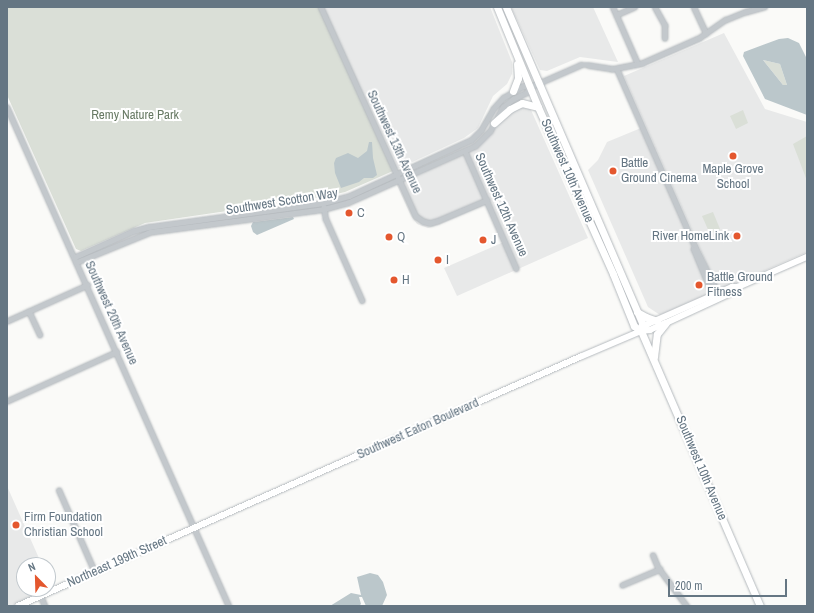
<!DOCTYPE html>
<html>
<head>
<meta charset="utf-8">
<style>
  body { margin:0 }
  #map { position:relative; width:814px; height:613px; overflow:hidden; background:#fafaf8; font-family:"Archivo Narrow",sans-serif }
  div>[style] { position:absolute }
  .built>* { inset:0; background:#e8e9e9 }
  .green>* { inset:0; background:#dadfd7 }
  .water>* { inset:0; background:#bbc7cb }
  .roads { filter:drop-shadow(0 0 1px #b5babe) drop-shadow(0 0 1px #b5babe) }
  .minor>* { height:4.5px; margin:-2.25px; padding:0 2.25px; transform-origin:2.25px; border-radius:2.25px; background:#c3c8cc }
  .major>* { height:5.5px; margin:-2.75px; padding:0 2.75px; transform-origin:2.75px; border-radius:2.75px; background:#fff }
  .highway>* { height:7px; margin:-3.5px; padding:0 3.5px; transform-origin:3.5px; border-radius:3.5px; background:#fff }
  .dots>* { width:11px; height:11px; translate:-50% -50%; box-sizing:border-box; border:2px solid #fff; border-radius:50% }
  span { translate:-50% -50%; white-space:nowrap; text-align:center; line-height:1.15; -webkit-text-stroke:4px #fff; paint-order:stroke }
  .park-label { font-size:13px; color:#687a64 }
  .street-label { font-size:13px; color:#657683 }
  .poi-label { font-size:13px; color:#657683 }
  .left { translate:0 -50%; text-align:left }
  .right { translate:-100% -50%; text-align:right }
  .frame { position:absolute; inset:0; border:8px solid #657683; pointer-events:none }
  .north { position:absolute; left:16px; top:557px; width:40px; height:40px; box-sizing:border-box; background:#fff; border:1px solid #c1c8cd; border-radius:50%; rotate:337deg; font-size:11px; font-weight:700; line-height:16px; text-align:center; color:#657683 }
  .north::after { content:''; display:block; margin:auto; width:14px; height:18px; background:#e4572e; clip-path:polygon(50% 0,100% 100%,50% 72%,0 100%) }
  .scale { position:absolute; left:668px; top:579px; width:119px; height:18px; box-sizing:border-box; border:2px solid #657683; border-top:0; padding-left:5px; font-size:12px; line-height:14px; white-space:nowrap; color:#657683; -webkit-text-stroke:3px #fff; paint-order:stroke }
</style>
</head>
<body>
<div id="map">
  <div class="built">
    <div style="clip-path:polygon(318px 7px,490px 7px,512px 62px,512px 74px,507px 84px,493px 96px,478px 128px,464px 138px,393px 171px)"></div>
    <div style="clip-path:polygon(511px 7px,593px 7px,618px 62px,580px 57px,547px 71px,540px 70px)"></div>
    <div style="clip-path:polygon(724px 33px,765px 109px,807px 122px,807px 191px,806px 192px,807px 252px,723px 289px,717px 287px,624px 76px)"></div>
    <div style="clip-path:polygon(520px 106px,530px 108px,531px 110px,588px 238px,457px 296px,444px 268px,506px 241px,489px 203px,439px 225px,428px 228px,417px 224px,411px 216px,396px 183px,473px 150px,488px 138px,505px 116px)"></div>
    <div style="clip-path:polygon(641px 128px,691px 243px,693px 252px,710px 293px,660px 315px,648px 307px,588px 170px,598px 160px,607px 142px)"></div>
    <div style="clip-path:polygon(7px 486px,42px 565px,24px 565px,24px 589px,48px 589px,48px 580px,52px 589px,14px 606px,7px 606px)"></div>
  </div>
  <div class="green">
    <div style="clip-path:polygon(7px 7px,319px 7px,393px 171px,345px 192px,323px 197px,145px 223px,81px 251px,76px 249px,7px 95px)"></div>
    <div style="clip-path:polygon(763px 60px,780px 64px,787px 85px,783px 85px)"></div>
    <div style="clip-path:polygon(743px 110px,748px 123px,736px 129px,730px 116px)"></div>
    <div style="clip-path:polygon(807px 136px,807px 181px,793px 144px)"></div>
    <div style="clip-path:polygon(713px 212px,720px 229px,710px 234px,702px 216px)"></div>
  </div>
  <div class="water">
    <div style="clip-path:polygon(evenodd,788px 38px,799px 43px,807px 59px,807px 115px,765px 99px,743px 56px,744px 52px,779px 39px,788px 38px,763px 60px,780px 64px,787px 85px,783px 85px,763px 60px)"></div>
    <div style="clip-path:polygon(369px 142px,372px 142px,373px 158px,377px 175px,373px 178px,364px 178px,359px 182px,341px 188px,335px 173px,334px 163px,336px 158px,348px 153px,358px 158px,367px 151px)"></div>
    <div style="clip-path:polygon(293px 217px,294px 219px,257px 235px,253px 232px,251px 226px,253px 222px)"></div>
    <div style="clip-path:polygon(370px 573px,378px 575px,383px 582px,387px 595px,382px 606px,366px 606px,362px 597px,359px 597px,361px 604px,359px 606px,330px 606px,351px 593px,361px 595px,357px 577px)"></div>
  </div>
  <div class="roads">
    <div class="minor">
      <div style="left:321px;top:7px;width:230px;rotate:65.6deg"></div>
      <div style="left:416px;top:216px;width:9px;rotate:36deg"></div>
      <div style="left:423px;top:221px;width:7px;rotate:16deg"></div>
      <div style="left:430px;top:223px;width:7px;rotate:-16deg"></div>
      <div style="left:437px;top:221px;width:54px;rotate:-22.8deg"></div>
      <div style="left:613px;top:7px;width:62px;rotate:66.3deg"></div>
      <div style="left:655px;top:7px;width:21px;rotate:61deg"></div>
      <div style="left:665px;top:25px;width:13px;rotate:90deg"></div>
      <div style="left:694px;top:7px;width:29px;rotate:65deg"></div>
      <div style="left:616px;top:15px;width:20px;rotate:-24deg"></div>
      <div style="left:617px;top:69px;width:193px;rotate:66.2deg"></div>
      <div style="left:695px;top:246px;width:52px;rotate:63.9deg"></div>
      <div style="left:7px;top:107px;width:546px;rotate:66.02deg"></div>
      <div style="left:465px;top:151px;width:128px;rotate:66.4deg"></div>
      <div style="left:324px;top:207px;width:12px;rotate:81deg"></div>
      <div style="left:326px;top:219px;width:89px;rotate:66deg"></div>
      <div style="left:695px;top:246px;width:3px;rotate:108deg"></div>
      <div style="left:694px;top:249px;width:50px;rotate:67.6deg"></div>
      <div style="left:75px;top:257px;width:64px;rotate:-24.1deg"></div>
      <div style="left:133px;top:231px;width:16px;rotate:-15deg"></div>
      <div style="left:148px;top:227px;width:177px;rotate:-7.8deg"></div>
      <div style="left:323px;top:203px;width:27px;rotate:-15deg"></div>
      <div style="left:349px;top:196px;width:134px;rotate:-24.7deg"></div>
      <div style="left:471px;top:140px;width:14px;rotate:-45deg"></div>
      <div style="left:481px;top:130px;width:24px;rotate:-60deg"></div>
      <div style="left:493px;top:109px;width:15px;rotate:-48deg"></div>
      <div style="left:503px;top:98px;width:23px;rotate:-31deg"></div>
      <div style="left:523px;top:86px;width:7px;rotate:8deg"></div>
      <div style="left:77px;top:262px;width:79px;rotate:-22.3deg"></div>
      <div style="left:150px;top:232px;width:176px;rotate:-7.5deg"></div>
      <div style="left:324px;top:209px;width:24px;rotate:-15deg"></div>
      <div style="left:347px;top:203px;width:140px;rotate:-24deg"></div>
      <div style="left:475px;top:146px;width:21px;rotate:-45deg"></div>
      <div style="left:490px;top:131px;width:27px;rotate:-62deg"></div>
      <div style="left:503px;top:107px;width:13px;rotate:-39deg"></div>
      <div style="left:513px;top:99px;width:14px;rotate:-25deg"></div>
      <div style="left:526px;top:93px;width:7px;rotate:-56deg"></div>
      <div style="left:530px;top:87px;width:55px;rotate:-23.7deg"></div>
      <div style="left:580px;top:65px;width:8px"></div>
      <div style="left:588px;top:65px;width:24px;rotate:9deg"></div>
      <div style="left:612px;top:69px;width:31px;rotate:-11deg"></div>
      <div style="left:642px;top:63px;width:62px;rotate:-23.7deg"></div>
      <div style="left:699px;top:38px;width:32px;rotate:-35deg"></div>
      <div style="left:725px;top:20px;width:22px;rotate:-22deg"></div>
      <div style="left:745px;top:12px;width:20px;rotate:-15deg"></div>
      <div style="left:29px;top:311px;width:26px;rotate:65deg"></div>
      <div style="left:7px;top:321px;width:88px;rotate:-24.2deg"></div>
      <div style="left:7px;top:401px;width:120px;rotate:-24.2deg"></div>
      <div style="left:59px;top:490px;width:90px;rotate:66.3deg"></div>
      <div style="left:653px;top:555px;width:13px;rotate:67deg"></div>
      <div style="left:658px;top:567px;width:49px;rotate:53.4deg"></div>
      <div style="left:622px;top:585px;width:41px;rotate:-22.8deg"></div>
      <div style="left:41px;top:596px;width:11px;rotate:68deg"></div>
    </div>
    <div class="major">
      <div style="left:641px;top:331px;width:10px;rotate:-45deg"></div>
      <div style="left:648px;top:324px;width:92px;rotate:-23.8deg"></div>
      <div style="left:732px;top:287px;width:6px"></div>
      <div style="left:18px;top:606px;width:615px;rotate:-23.9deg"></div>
      <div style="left:580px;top:357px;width:66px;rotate:-23.1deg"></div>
      <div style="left:641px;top:331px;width:9px;rotate:-6deg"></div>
      <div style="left:650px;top:330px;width:17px;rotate:-24deg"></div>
      <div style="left:666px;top:323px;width:74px;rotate:-24.8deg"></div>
      <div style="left:733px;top:292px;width:7px;rotate:-45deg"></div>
      <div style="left:738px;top:287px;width:75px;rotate:-23.5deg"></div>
    </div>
    <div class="highway">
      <div style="left:497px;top:7px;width:108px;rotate:67.7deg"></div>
      <div style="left:538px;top:107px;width:183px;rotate:65.8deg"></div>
      <div style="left:613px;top:274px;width:56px;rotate:68deg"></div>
      <div style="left:634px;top:326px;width:9px;rotate:36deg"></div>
      <div style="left:506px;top:7px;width:344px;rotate:66.7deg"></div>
      <div style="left:642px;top:323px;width:8px;rotate:97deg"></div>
      <div style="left:641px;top:331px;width:300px;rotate:66.6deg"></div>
      <div style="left:513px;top:91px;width:14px;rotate:-69deg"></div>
      <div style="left:518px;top:78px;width:14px;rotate:-94deg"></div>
      <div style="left:494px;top:123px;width:21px;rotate:-41deg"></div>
      <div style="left:510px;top:109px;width:13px;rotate:-27deg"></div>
      <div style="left:522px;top:103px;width:16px;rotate:14deg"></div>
      <div style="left:637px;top:312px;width:10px;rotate:29deg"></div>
      <div style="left:646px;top:317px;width:12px;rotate:20deg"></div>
      <div style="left:654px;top:357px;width:23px;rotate:-83deg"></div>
      <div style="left:657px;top:334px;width:14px;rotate:-51deg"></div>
    </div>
  </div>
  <div class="dots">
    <div style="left:733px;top:156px;background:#e4572e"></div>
    <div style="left:613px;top:171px;background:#e4572e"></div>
    <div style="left:349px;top:213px;background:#e4572e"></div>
    <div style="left:737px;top:236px;background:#e4572e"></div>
    <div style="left:389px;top:237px;background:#e4572e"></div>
    <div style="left:483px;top:240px;background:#e4572e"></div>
    <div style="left:438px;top:260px;background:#e4572e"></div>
    <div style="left:394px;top:280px;background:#e4572e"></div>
    <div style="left:699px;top:285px;background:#e4572e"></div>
    <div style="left:16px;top:525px;background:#e4572e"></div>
  </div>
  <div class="park-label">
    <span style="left:135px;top:115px">Remy Nature Park</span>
  </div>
  <div class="street-label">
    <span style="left:394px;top:142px;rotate:65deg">Southwest 13th Avenue</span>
    <span style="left:567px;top:171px;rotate:66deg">Southwest 10th Avenue</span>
    <span style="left:282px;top:202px;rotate:-9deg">Southwest Scotton Way</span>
    <span style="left:501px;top:205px;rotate:66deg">Southwest 12th Avenue</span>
    <span style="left:111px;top:313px;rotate:66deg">Southwest 20th Avenue</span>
    <span style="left:418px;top:429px;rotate:-24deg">Southwest Eaton Boulevard</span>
    <span style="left:701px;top:468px;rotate:67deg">Southwest 10th Avenue</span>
    <span style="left:117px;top:562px;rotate:-24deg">Northeast 199th Street</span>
  </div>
  <div class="poi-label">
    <span class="left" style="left:621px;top:171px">Battle<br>Ground Cinema</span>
    <span style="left:733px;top:177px">Maple Grove<br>School</span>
    <span class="left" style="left:357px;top:213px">C</span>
    <span class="right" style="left:729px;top:236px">River HomeLink</span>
    <span class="left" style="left:397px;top:237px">Q</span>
    <span class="left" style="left:491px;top:240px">J</span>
    <span class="left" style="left:446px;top:260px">I</span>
    <span class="left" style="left:707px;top:285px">Battle Ground<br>Fitness</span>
    <span class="left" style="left:402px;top:280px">H</span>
    <span class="left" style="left:24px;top:525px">Firm Foundation<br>Christian School</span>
  </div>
  <div class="frame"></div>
  <div class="north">N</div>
  <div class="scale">200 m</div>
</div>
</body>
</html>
